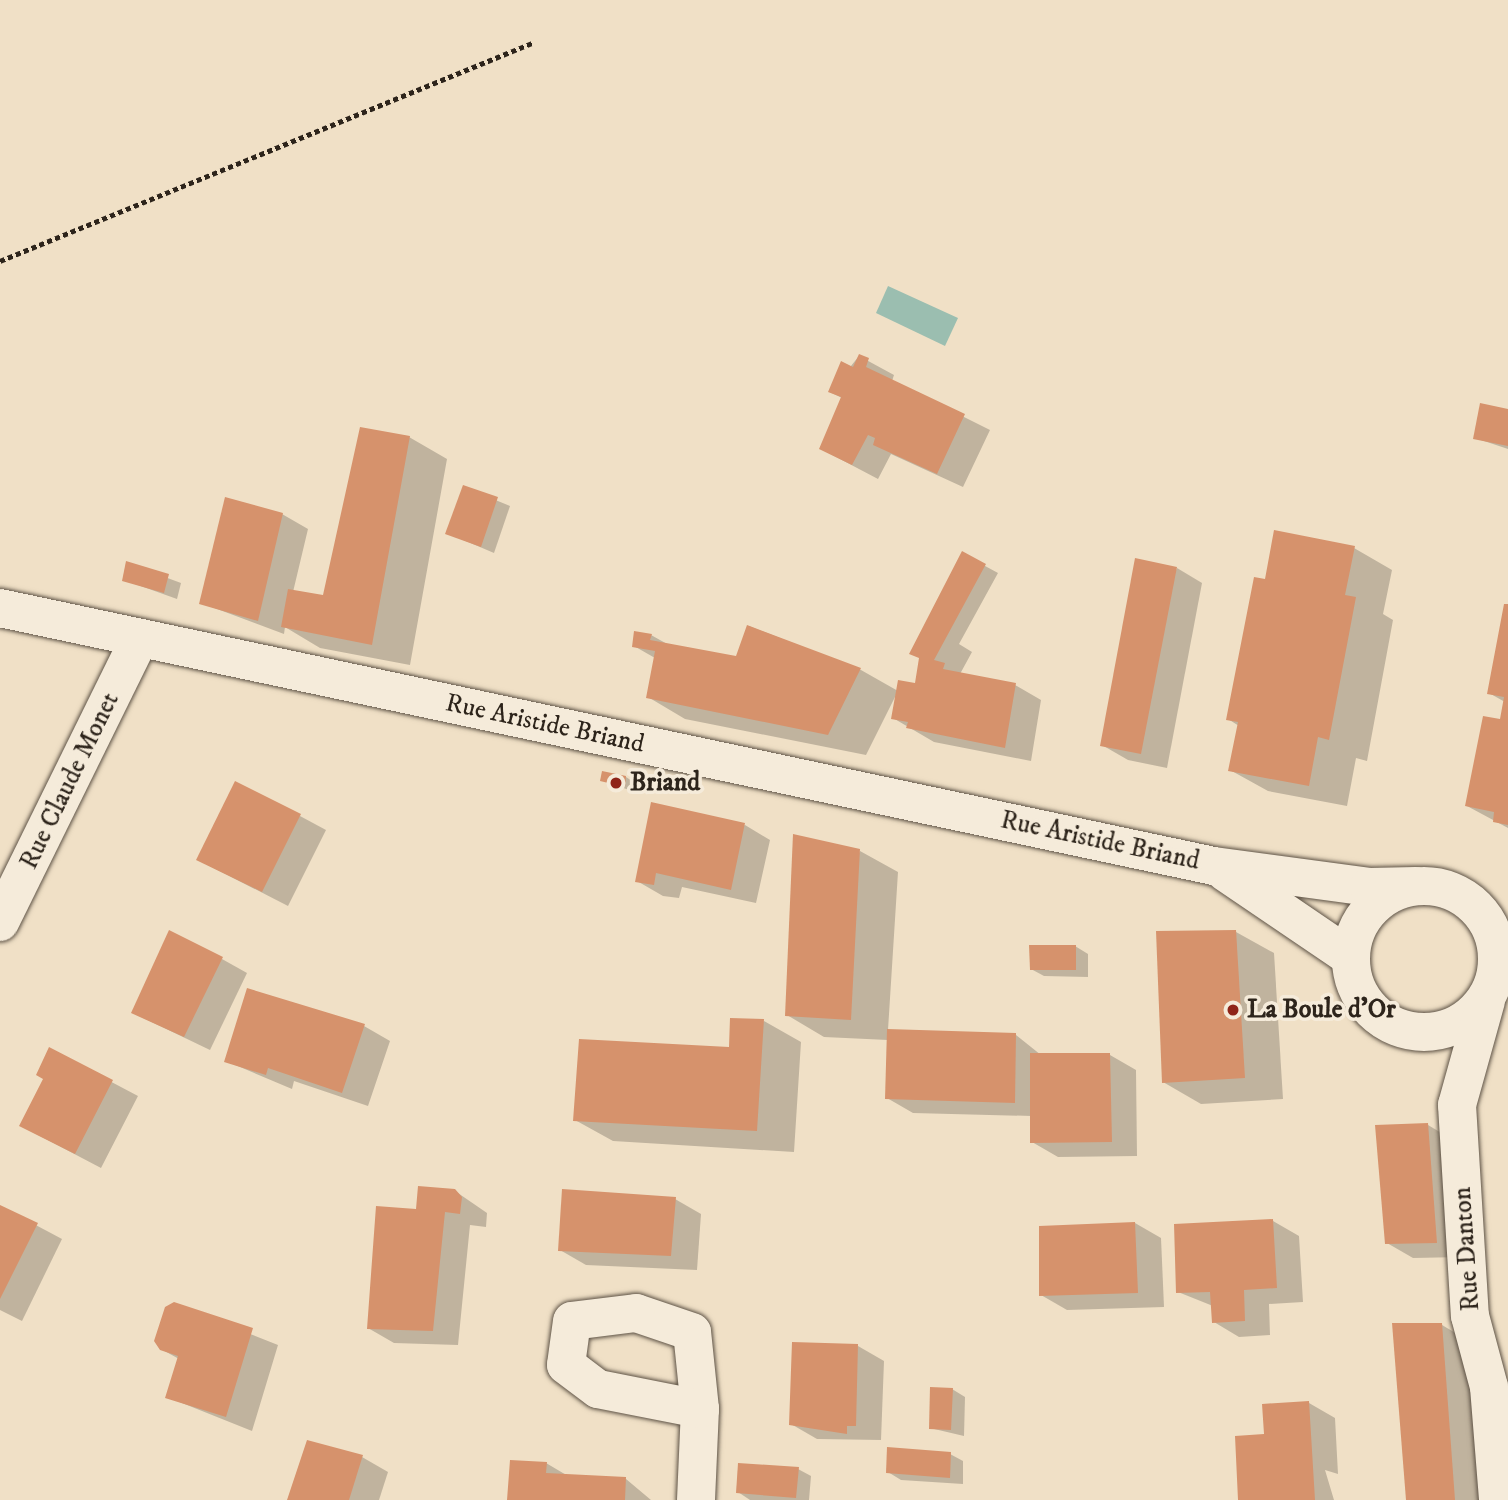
<!DOCTYPE html>
<html>
<head>
<meta charset="utf-8">
<style>
  body { margin:0 }
  #map { position:relative; width:1508px; height:1500px; overflow:hidden; background:#f0e0c6; font-family:"IM FELL DW Pica",serif }
  div>[style] { position:absolute }
  .water>* { inset:0; background:#9bbeb0 }
  .shadow>* { inset:0; background:#0003 }
  .building>* { inset:0; background:#d6926c }
  .path>* { height:4.5px; margin-top:-2.25px; transform-origin:0; background:repeating-linear-gradient(90deg,#2d241b 0 5px,transparent 0 8.5px) }
  .roads { filter:drop-shadow(0 0 2px #5e5346) drop-shadow(0 0 2px #5e5346) }
  .street>* { height:38px; margin:-19px; padding:0 19px; transform-origin:19px; border-radius:19px; background:#f5ebda }
  .secondary>* { height:38px; margin:-19px; padding:0 19px; transform-origin:19px; border-radius:19px; background:#f5ebda }
  .secondary>.ring { margin:-19px; padding:0; box-sizing:content-box; background:none; border:38px solid #f5ebda; border-radius:50% }
  .dots>* { width:19px; height:19px; translate:-50% -50%; box-sizing:border-box; border:4px solid #f5ebda; border-radius:50% }
  span { translate:-50% -50%; white-space:nowrap; text-align:center; line-height:1.15; -webkit-text-stroke:7px #f5ebda; paint-order:stroke }
  .street-label { font-size:26px; color:#2d241b }
  .poi-label { font-size:26px; color:#2d241b; font-weight:700 }
  .left { translate:0 -50%; text-align:left }
</style>
</head>
<body>
<div id="map">
  <div class="water">
    <div style="clip-path:polygon(888px 286px,958px 318px,945px 346px,876px 313px)"></div>
  </div>
  <div class="shadow">
    <div style="clip-path:polygon(859px 356px,894px 375px,892px 381px,990px 430px,963px 487px,891px 454px,878px 479px,821px 449px,842px 398px,830px 392px)"></div>
    <div style="clip-path:polygon(1508px 410px,1508px 449px,1475px 438px)"></div>
    <div style="clip-path:polygon(409px 437px,447px 459px,410px 665px,320px 648px,285px 627px,284px 634px,201px 603px,282px 514px,308px 529px,293px 592px,324px 597px)"></div>
    <div style="clip-path:polygon(464px 487px,510px 506px,494px 553px,447px 533px)"></div>
    <div style="clip-path:polygon(1354px 548px,1392px 570px,1383px 614px,1393px 620px,1367px 761px,1356px 758px,1347px 806px,1268px 791px,1230px 770px,1239px 726px,1228px 719px,1266px 581px)"></div>
    <div style="clip-path:polygon(963px 554px,998px 573px,959px 644px,972px 652px,960px 674px,1015px 685px,1041px 700px,1031px 761px,934px 742px,893px 718px,896px 695px,866px 755px,685px 719px,648px 697px,655px 658px,634px 646px,651px 635px,669px 645px,737px 658px,749px 626px,861px 670px,898px 691px,916px 685px)"></div>
    <div style="clip-path:polygon(127px 563px,181px 583px,177px 599px,124px 580px)"></div>
    <div style="clip-path:polygon(1177px 568px,1202px 583px,1167px 768px,1128px 760px,1102px 745px)"></div>
    <div style="clip-path:polygon(1508px 609px,1508px 828px,1467px 806px,1502px 721px,1505px 702px,1489px 693px)"></div>
    <div style="clip-path:polygon(626px 777px,638px 785px,637px 793px,602px 780px)"></div>
    <div style="clip-path:polygon(300px 816px,326px 830px,288px 906px,198px 860px)"></div>
    <div style="clip-path:polygon(745px 825px,770px 840px,756px 903px,682px 887px,679px 898px,663px 896px,637px 881px)"></div>
    <div style="clip-path:polygon(860px 851px,898px 872px,888px 1030px,1016px 1035px,1041px 1055px,1110px 1055px,1136px 1070px,1137px 1156px,1058px 1157px,1032px 1142px,1032px 1116px,913px 1113px,887px 1098px,888px 1040px,824px 1037px,787px 1015px)"></div>
    <div style="clip-path:polygon(1236px 932px,1274px 953px,1283px 1099px,1201px 1104px,1163px 1082px)"></div>
    <div style="clip-path:polygon(1075px 946px,1088px 954px,1088px 977px,1044px 976px,1031px 969px)"></div>
    <div style="clip-path:polygon(222px 959px,247px 973px,210px 1050px,133px 1013px)"></div>
    <div style="clip-path:polygon(248px 990px,364px 1026px,390px 1041px,368px 1106px,294px 1081px,292px 1089px,226px 1061px)"></div>
    <div style="clip-path:polygon(764px 1021px,801px 1042px,794px 1152px,613px 1141px,575px 1120px,731px 1049px)"></div>
    <div style="clip-path:polygon(49px 1049px,138px 1096px,101px 1168px,21px 1126px,45px 1078px)"></div>
    <div style="clip-path:polygon(1428px 1125px,1453px 1140px,1462px 1257px,1413px 1258px,1387px 1243px)"></div>
    <div style="clip-path:polygon(455px 1191px,487px 1213px,486px 1227px,470px 1225px,458px 1345px,394px 1343px,368px 1328px,417px 1211px)"></div>
    <div style="clip-path:polygon(675px 1199px,701px 1214px,697px 1270px,586px 1265px,560px 1250px)"></div>
    <div style="clip-path:polygon(0 1206px,62px 1239px,22px 1321px,0 1310px)"></div>
    <div style="clip-path:polygon(1273px 1221px,1299px 1236px,1303px 1302px,1269px 1304px,1270px 1335px,1239px 1337px,1214px 1322px,1213px 1306px,1178px 1292px)"></div>
    <div style="clip-path:polygon(1135px 1223px,1161px 1238px,1164px 1307px,1067px 1310px,1041px 1295px)"></div>
    <div style="clip-path:polygon(175px 1304px,278px 1345px,252px 1431px,167px 1397px,179px 1359px,161px 1349px)"></div>
    <div style="clip-path:polygon(1442px 1325px,1479px 1347px,1491px 1500px,1407px 1500px)"></div>
    <div style="clip-path:polygon(858px 1346px,884px 1361px,881px 1440px,817px 1439px,791px 1424px)"></div>
    <div style="clip-path:polygon(952px 1389px,965px 1397px,964px 1436px,930px 1428px)"></div>
    <div style="clip-path:polygon(1309px 1403px,1335px 1418px,1338px 1474px,1325px 1470px,1334px 1500px,1240px 1500px,1266px 1435px)"></div>
    <div style="clip-path:polygon(950px 1454px,963px 1461px,963px 1484px,901px 1480px,888px 1472px)"></div>
    <div style="clip-path:polygon(362px 1457px,388px 1472px,379px 1500px,289px 1500px)"></div>
    <div style="clip-path:polygon(546px 1463px,568px 1476px,626px 1479px,651px 1500px,509px 1500px)"></div>
    <div style="clip-path:polygon(798px 1469px,811px 1476px,809px 1500px,750px 1500px,738px 1492px)"></div>
  </div>
  <div class="building">
    <div style="clip-path:polygon(859px 354px,869px 358px,866px 367px,965px 414px,937px 474px,873px 445px,875px 438px,868px 435px,852px 465px,819px 449px,841px 397px,828px 392px,841px 361px,853px 367px)"></div>
    <div style="clip-path:polygon(1480px 403px,1508px 409px,1508px 446px,1473px 439px)"></div>
    <div style="clip-path:polygon(360px 427px,410px 436px,372px 645px,281px 627px,288px 589px,323px 595px)"></div>
    <div style="clip-path:polygon(463px 485px,498px 497px,481px 547px,445px 534px)"></div>
    <div style="clip-path:polygon(225px 497px,283px 513px,258px 621px,199px 604px)"></div>
    <div style="clip-path:polygon(1274px 530px,1355px 546px,1345px 595px,1356px 597px,1329px 740px,1318px 737px,1309px 786px,1228px 771px,1238px 722px,1226px 720px,1254px 577px,1265px 579px)"></div>
    <div style="clip-path:polygon(962px 551px,986px 564px,934px 660px,945px 663px,943px 669px,1016px 683px,1005px 748px,906px 728px,908px 722px,891px 719px,898px 680px,915px 683px,919px 658px,909px 654px)"></div>
    <div style="clip-path:polygon(1135px 558px,1177px 567px,1141px 754px,1100px 746px)"></div>
    <div style="clip-path:polygon(126px 561px,169px 574px,164px 593px,122px 581px)"></div>
    <div style="clip-path:polygon(1504px 604px,1508px 604px,1508px 825px,1493px 822px,1494px 812px,1465px 806px,1483px 716px,1500px 719px,1504px 697px,1487px 694px)"></div>
    <div style="clip-path:polygon(747px 625px,861px 668px,828px 735px,646px 698px,655px 651px,632px 647px,634px 631px,652px 634px,650px 640px,736px 656px)"></div>
    <div style="clip-path:polygon(602px 771px,626px 776px,625px 787px,600px 781px)"></div>
    <div style="clip-path:polygon(235px 781px,301px 814px,262px 892px,196px 860px)"></div>
    <div style="clip-path:polygon(651px 802px,745px 823px,731px 890px,656px 873px,654px 885px,635px 882px)"></div>
    <div style="clip-path:polygon(793px 834px,860px 849px,851px 1020px,785px 1016px)"></div>
    <div style="clip-path:polygon(169px 930px,223px 957px,184px 1037px,131px 1013px)"></div>
    <div style="clip-path:polygon(1236px 930px,1245px 1078px,1162px 1083px,1156px 931px)"></div>
    <div style="clip-path:polygon(1029px 945px,1076px 945px,1076px 970px,1030px 970px)"></div>
    <div style="clip-path:polygon(247px 988px,365px 1024px,342px 1093px,268px 1068px,266px 1075px,224px 1062px)"></div>
    <div style="clip-path:polygon(730px 1018px,764px 1019px,757px 1131px,573px 1121px,579px 1039px,729px 1047px)"></div>
    <div style="clip-path:polygon(887px 1029px,1016px 1033px,1015px 1103px,885px 1099px)"></div>
    <div style="clip-path:polygon(49px 1047px,113px 1080px,75px 1154px,19px 1126px,43px 1079px,36px 1075px)"></div>
    <div style="clip-path:polygon(1030px 1053px,1110px 1053px,1112px 1142px,1030px 1143px)"></div>
    <div style="clip-path:polygon(1428px 1123px,1437px 1243px,1385px 1244px,1375px 1125px)"></div>
    <div style="clip-path:polygon(418px 1186px,455px 1189px,462px 1197px,460px 1214px,445px 1212px,433px 1331px,367px 1329px,376px 1206px,416px 1209px)"></div>
    <div style="clip-path:polygon(562px 1189px,676px 1197px,671px 1256px,558px 1251px)"></div>
    <div style="clip-path:polygon(0 1205px,38px 1223px,0 1299px)"></div>
    <div style="clip-path:polygon(1273px 1219px,1277px 1288px,1244px 1290px,1245px 1321px,1212px 1323px,1210px 1292px,1176px 1293px,1174px 1224px)"></div>
    <div style="clip-path:polygon(1135px 1222px,1138px 1293px,1039px 1296px,1039px 1226px)"></div>
    <div style="clip-path:polygon(174px 1302px,253px 1328px,226px 1417px,165px 1398px,178px 1356px,160px 1350px,154px 1341px,165px 1307px)"></div>
    <div style="clip-path:polygon(1392px 1323px,1442px 1323px,1455px 1500px,1406px 1500px)"></div>
    <div style="clip-path:polygon(792px 1342px,858px 1344px,856px 1426px,847px 1426px,847px 1434px,789px 1425px)"></div>
    <div style="clip-path:polygon(930px 1387px,953px 1388px,951px 1430px,929px 1429px)"></div>
    <div style="clip-path:polygon(1309px 1401px,1315px 1500px,1238px 1500px,1235px 1436px,1264px 1434px,1262px 1404px)"></div>
    <div style="clip-path:polygon(307px 1440px,363px 1455px,349px 1500px,287px 1500px)"></div>
    <div style="clip-path:polygon(887px 1447px,951px 1452px,950px 1478px,886px 1473px)"></div>
    <div style="clip-path:polygon(510px 1460px,547px 1462px,546px 1473px,626px 1477px,625px 1500px,507px 1500px)"></div>
    <div style="clip-path:polygon(738px 1463px,799px 1467px,796px 1498px,736px 1493px)"></div>
  </div>
  <div class="path">
    <div style="left:0;top:261px;width:575px;rotate:-22.28deg"></div>
  </div>
  <div class="roads">
    <div class="street">
      <div style="left:0;top:922px;width:315px;rotate:-63.8deg"></div>
      <div style="left:696px;top:1500px;width:91px;rotate:-87.5deg"></div>
      <div style="left:700px;top:1409px;width:77px;rotate:-95.9deg"></div>
      <div style="left:692px;top:1332px;width:59px;rotate:-161.3deg"></div>
      <div style="left:636px;top:1313px;width:64px;rotate:172.9deg"></div>
      <div style="left:572px;top:1321px;width:44px;rotate:97.8deg"></div>
      <div style="left:566px;top:1365px;width:40px;rotate:37deg"></div>
      <div style="left:598px;top:1389px;width:104px;rotate:11.1deg"></div>
    </div>
    <div class="secondary">
      <div style="left:0;top:608px;width:1241px;rotate:12deg"></div>
      <div style="left:1214px;top:866px;width:156px;rotate:7.7deg"></div>
      <div style="left:1369px;top:887px;width:47px;rotate:-1.2deg"></div>
      <div style="left:1225px;top:872px;width:151px;rotate:34.2deg"></div>
      <div class="ring" style="left:1351px;top:886px;width:108px;height:108px"></div>
      <div style="left:1486px;top:1001px;width:108px;rotate:105.6deg"></div>
      <div style="left:1457px;top:1105px;width:211px;rotate:86.5deg"></div>
      <div style="left:1470px;top:1316px;width:73px;rotate:75deg"></div>
      <div style="left:1489px;top:1387px;width:113px;rotate:85.4deg"></div>
    </div>
  </div>
  <div class="dots">
    <div style="left:616px;top:783px;background:#8f2418"></div>
    <div style="left:1233px;top:1010px;background:#8f2418"></div>
  </div>
  <div class="street-label">
    <span style="left:545px;top:724px;rotate:12deg">Rue Aristide Briand</span>
    <span style="left:70px;top:781px;rotate:-64deg">Rue Claude Monet</span>
    <span style="left:1100px;top:841px;rotate:12deg">Rue Aristide Briand</span>
    <span style="left:1467px;top:1249px;rotate:-94deg">Rue Danton</span>
  </div>
  <div class="poi-label">
    <span class="left" style="left:630px;top:783px">Briand</span>
    <span class="left" style="left:1247px;top:1010px">La Boule d'Or</span>
  </div>
</div>
</body>
</html>
